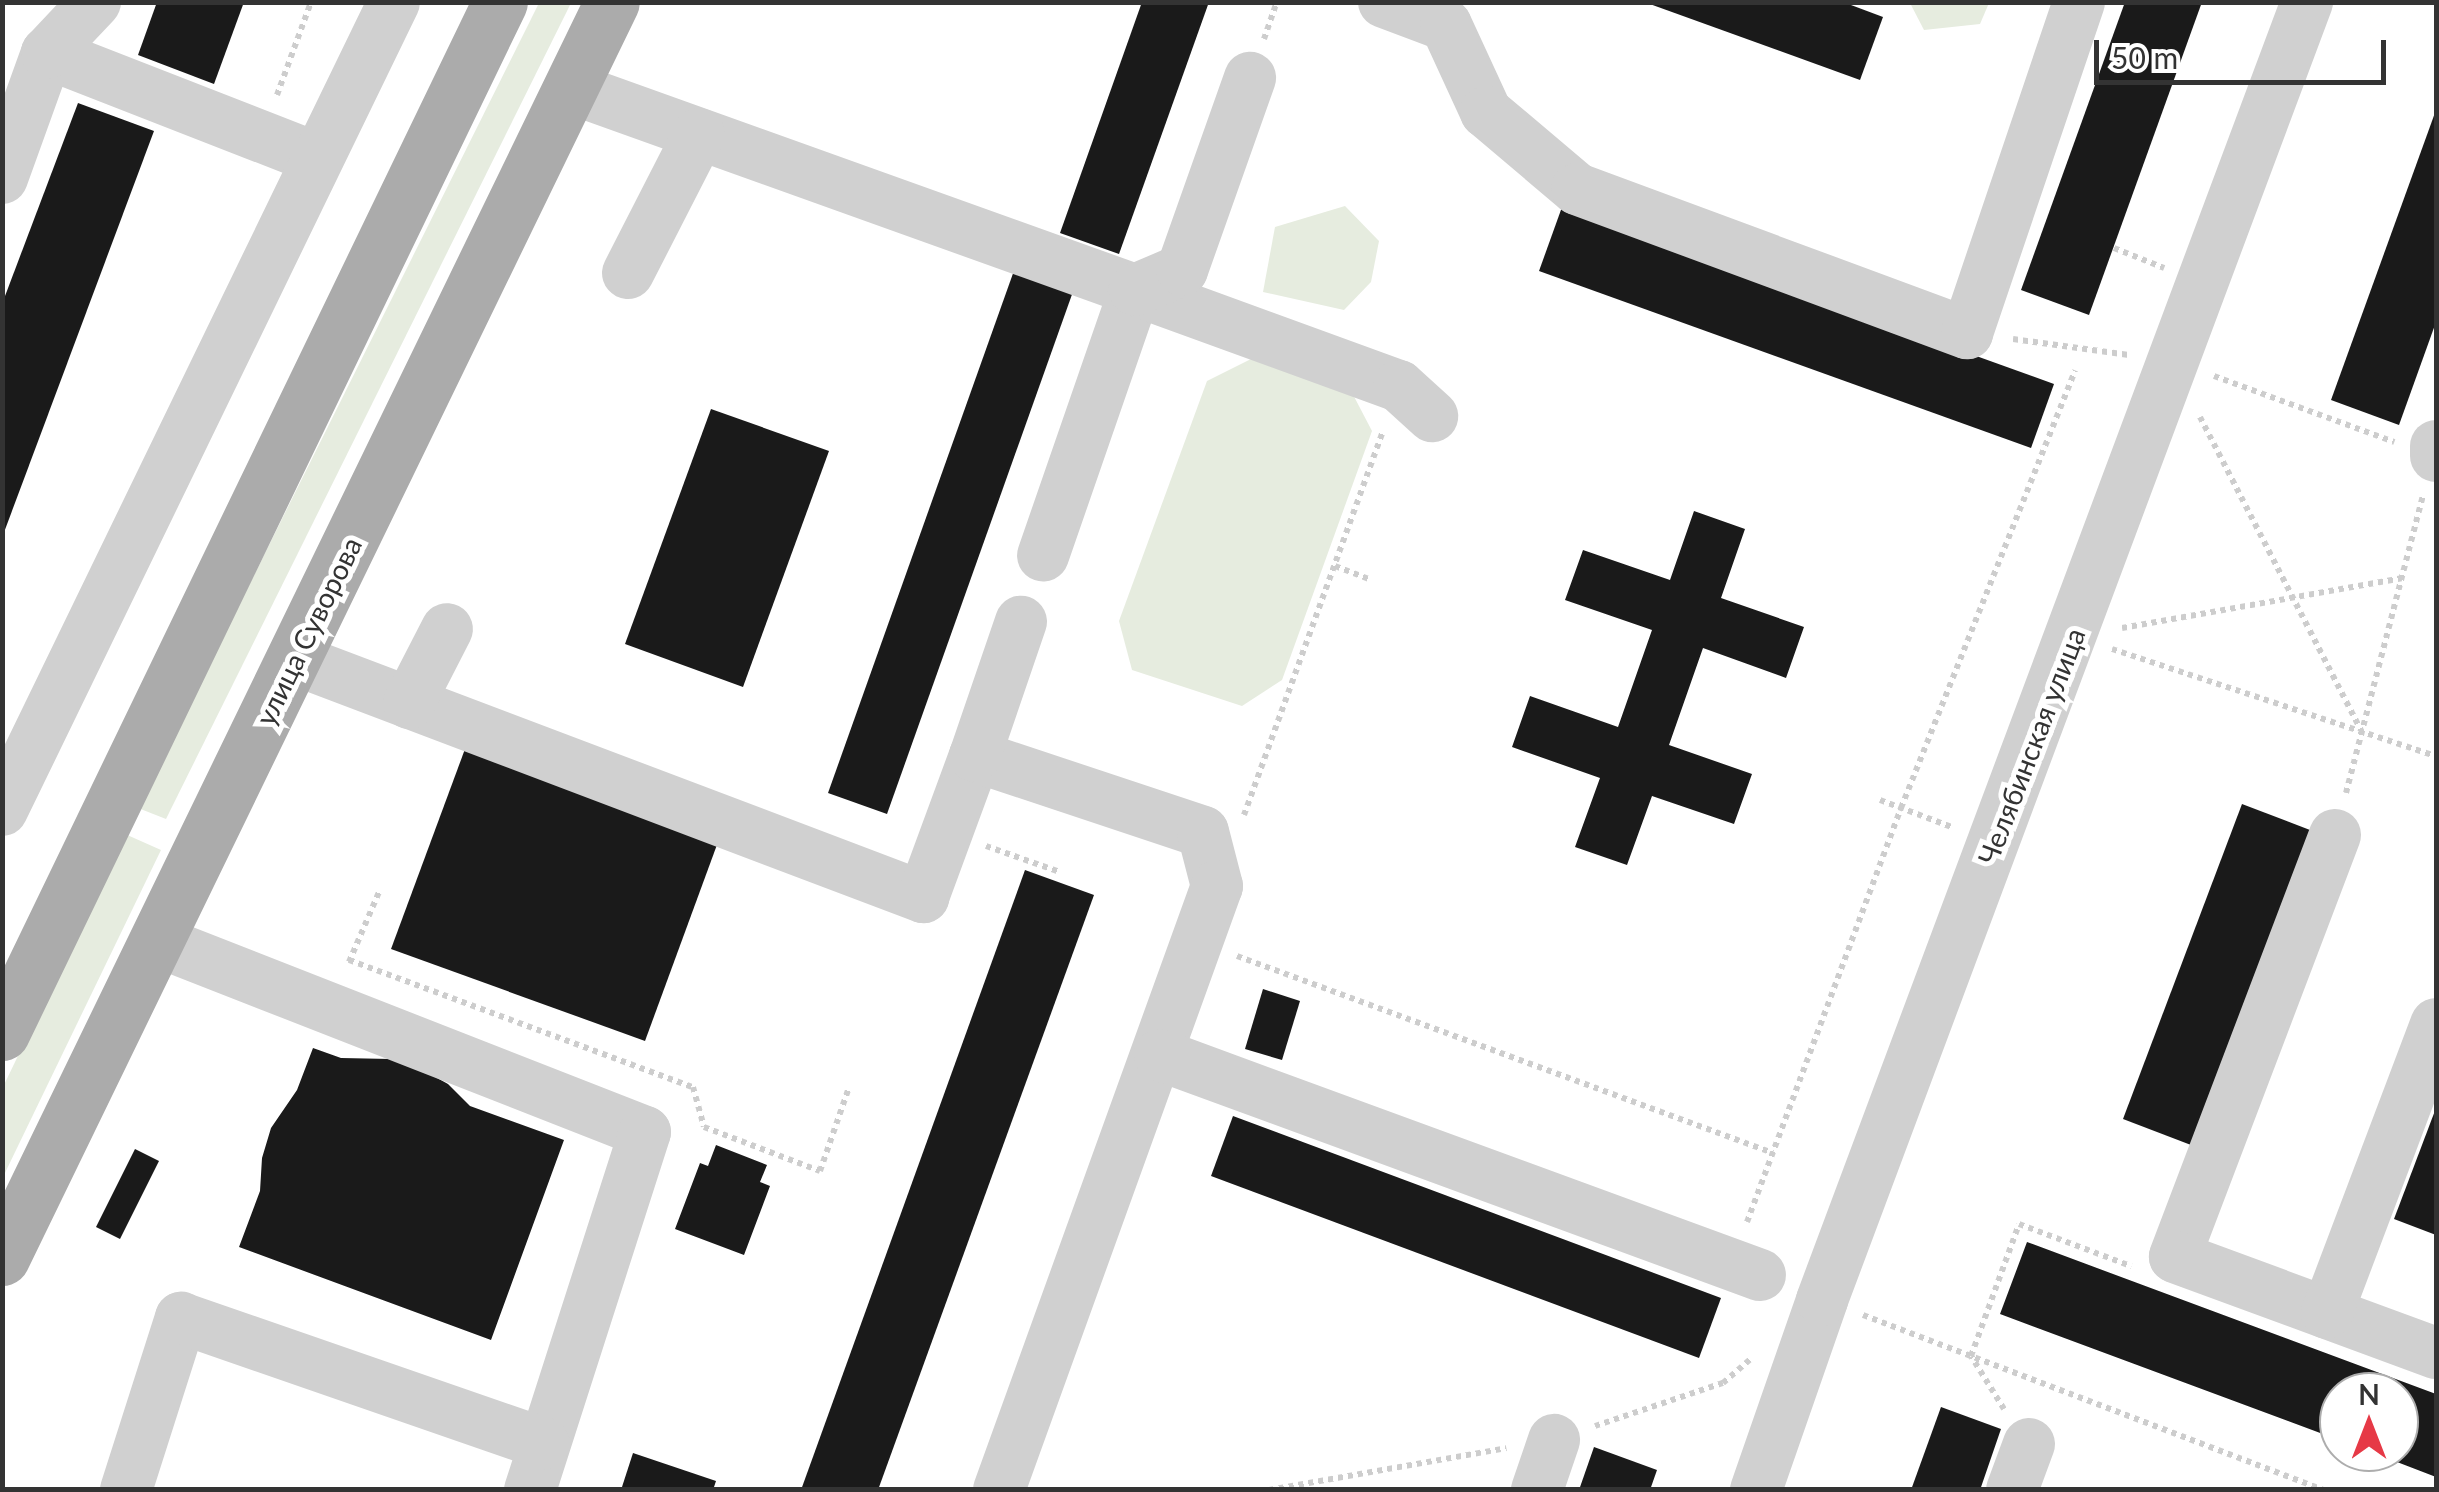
<!DOCTYPE html>
<html>
<head>
<meta charset="utf-8">
<style>
  body { margin:0 }
  #map { position:relative; width:2439px; height:1492px; overflow:hidden; background:#fff; font-family:Lato,sans-serif }
  div>[style] { position:absolute }
  .green>* { inset:0; background:#e6ecdf }
  .building>* { inset:0; background:#1a1a1a }
  .path>* { height:6px; margin-top:-3px; transform-origin:0; background:repeating-linear-gradient(90deg,#cdcdcd 0 5px,transparent 0 10px) }
  .minor>* { height:52px; margin:-26px; padding:0 26px; transform-origin:26px; border-radius:26px; background:#d0d0d0 }
  .major>* { height:55px; margin:-27.5px; padding:0 27.5px; transform-origin:27.5px; border-radius:27.5px; background:#ababab }
  span { translate:-50% -50%; white-space:nowrap; text-align:center; line-height:1.15; -webkit-text-stroke:10px #fff; paint-order:stroke }
  .street-label { font-size:28px; color:#333 }
  .frame { position:absolute; inset:0; border:5px solid #333; pointer-events:none }
  .north { position:absolute; left:2319px; top:1372px; width:100px; height:100px; box-sizing:border-box; background:#fff; border:2px solid #adadad; border-radius:50%; rotate:0deg; font-size:28px; font-weight:700; line-height:40px; text-align:center; color:#333 }
  .north::after { content:''; display:block; margin:auto; width:35px; height:45px; background:#e63946; clip-path:polygon(50% 0,100% 100%,50% 72%,0 100%) }
  .scale { position:absolute; left:2094px; top:40px; width:292px; height:45px; box-sizing:border-box; border:5px solid #333; border-top:0; padding-left:12px; font-size:30px; line-height:35px; white-space:nowrap; color:#333; -webkit-text-stroke:8px #fff; paint-order:stroke }
</style>
</head>
<body>
<div id="map">
  <div class="green">
    <div style="clip-path:polygon(539px 3px,571px 3px,166px 819px,138px 808px)"></div>
    <div style="clip-path:polygon(1910px 3px,1989px 3px,1980px 24px,1924px 30px)"></div>
    <div style="clip-path:polygon(1345px 206px,1379px 241px,1371px 282px,1344px 310px,1263px 292px,1275px 227px)"></div>
    <div style="clip-path:polygon(1255px 357px,1348px 385px,1372px 431px,1282px 680px,1242px 706px,1132px 670px,1119px 621px,1207px 381px)"></div>
    <div style="clip-path:polygon(125px 834px,161px 850px,3px 1177px,2px 1089px)"></div>
  </div>
  <div class="building">
    <div style="clip-path:polygon(157px 2px,244px 2px,214px 84px,138px 55px)"></div>
    <div style="clip-path:polygon(1142px 2px,1209px 2px,1119px 254px,1060px 233px)"></div>
    <div style="clip-path:polygon(1843px 2px,1883px 17px,1860px 80px,1647px 3px)"></div>
    <div style="clip-path:polygon(2125px 2px,2202px 2px,2089px 315px,2021px 290px)"></div>
    <div style="clip-path:polygon(78px 103px,154px 131px,3px 535px,2px 304px)"></div>
    <div style="clip-path:polygon(2436px 110px,2436px 322px,2399px 425px,2331px 400px)"></div>
    <div style="clip-path:polygon(1562px 207px,2054px 384px,2031px 448px,1539px 271px)"></div>
    <div style="clip-path:polygon(1016px 265px,1075px 286px,887px 814px,828px 793px)"></div>
    <div style="clip-path:polygon(711px 409px,829px 451px,743px 687px,625px 644px)"></div>
    <div style="clip-path:polygon(1694px 511px,1745px 529px,1721px 598px,1804px 627px,1786px 678px,1703px 648px,1669px 745px,1752px 774px,1734px 824px,1652px 796px,1627px 865px,1575px 847px,1600px 778px,1512px 747px,1530px 696px,1618px 727px,1652px 630px,1565px 600px,1583px 550px,1670px 580px)"></div>
    <div style="clip-path:polygon(465px 749px,718px 842px,645px 1041px,391px 949px)"></div>
    <div style="clip-path:polygon(2242px 804px,2310px 830px,2191px 1145px,2123px 1119px)"></div>
    <div style="clip-path:polygon(1025px 870px,1094px 895px,878px 1490px,801px 1490px)"></div>
    <div style="clip-path:polygon(1263px 989px,1300px 1001px,1282px 1060px,1245px 1049px)"></div>
    <div style="clip-path:polygon(313px 1048px,341px 1058px,391px 1059px,421px 1069px,448px 1084px,470px 1106px,564px 1140px,491px 1340px,239px 1247px,260px 1191px,262px 1158px,271px 1128px,297px 1090px)"></div>
    <div style="clip-path:polygon(2436px 1108px,2436px 1235px,2394px 1219px)"></div>
    <div style="clip-path:polygon(1233px 1116px,1721px 1298px,1699px 1358px,1211px 1176px)"></div>
    <div style="clip-path:polygon(716px 1145px,767px 1165px,760px 1182px,770px 1186px,744px 1255px,675px 1229px,700px 1163px,708px 1166px)"></div>
    <div style="clip-path:polygon(135px 1149px,159px 1161px,120px 1239px,96px 1227px)"></div>
    <div style="clip-path:polygon(2027px 1242px,2436px 1394px,2436px 1477px,2371px 1452px,2399px 1452px,2399px 1392px,2339px 1392px,2339px 1440px,2000px 1314px)"></div>
    <div style="clip-path:polygon(1941px 1407px,2001px 1429px,1980px 1490px,1911px 1490px)"></div>
    <div style="clip-path:polygon(1594px 1447px,1657px 1470px,1650px 1490px,1579px 1490px)"></div>
    <div style="clip-path:polygon(633px 1453px,716px 1481px,713px 1490px,621px 1490px)"></div>
  </div>
  <div class="path">
    <div style="left:1264px;top:39px;width:39px;rotate:-71deg"></div>
    <div style="left:277px;top:95px;width:99px;rotate:-69.9deg"></div>
    <div style="left:2114px;top:248px;width:54px;rotate:21.8deg"></div>
    <div style="left:2013px;top:339px;width:117px;rotate:7.9deg"></div>
    <div style="left:2214px;top:376px;width:192px;rotate:20.1deg"></div>
    <div style="left:2200px;top:417px;width:352px;rotate:62.8deg"></div>
    <div style="left:1335px;top:566px;width:39px;rotate:21deg"></div>
    <div style="left:2122px;top:628px;width:284px;rotate:-10.1deg"></div>
    <div style="left:2112px;top:649px;width:341px;rotate:18.3deg"></div>
    <div style="left:2346px;top:793px;width:308px;rotate:-75.5deg"></div>
    <div style="left:1880px;top:800px;width:79px;rotate:20.7deg"></div>
    <div style="left:1244px;top:815px;width:407px;rotate:-70.1deg"></div>
    <div style="left:986px;top:846px;width:78px;rotate:19.4deg"></div>
    <div style="left:1237px;top:956px;width:571px;rotate:20.18deg"></div>
    <div style="left:349px;top:960px;width:367px;rotate:20.3deg"></div>
    <div style="left:693px;top:1087px;width:41px;rotate:74.6deg"></div>
    <div style="left:704px;top:1127px;width:124px;rotate:20.8deg"></div>
    <div style="left:820px;top:1171px;width:86px;rotate:-70.9deg"></div>
    <div style="left:349px;top:962px;width:76px;rotate:-66.8deg"></div>
    <div style="left:1747px;top:1222px;width:442px;rotate:-69.6deg"></div>
    <div style="left:1901px;top:808px;width:471px;rotate:-68.3deg"></div>
    <div style="left:1863px;top:1315px;width:492px;rotate:20.8deg"></div>
    <div style="left:2004px;top:1409px;width:62px;rotate:-121.9deg"></div>
    <div style="left:1971px;top:1356px;width:140px;rotate:-70deg"></div>
    <div style="left:2019px;top:1224px;width:120px;rotate:20.6deg"></div>
    <div style="left:1595px;top:1426px;width:135px;rotate:-18.6deg"></div>
    <div style="left:1723px;top:1383px;width:38px;rotate:-41deg"></div>
    <div style="left:1269px;top:1490px;width:241px;rotate:-10deg"></div>
  </div>
  <div class="minor">
    <div style="left:1384px;top:2px;width:66px;rotate:20.4deg"></div>
    <div style="left:1446px;top:25px;width:96px;rotate:65.3deg"></div>
    <div style="left:1486px;top:112px;width:119px;rotate:40.2deg"></div>
    <div style="left:1577px;top:189px;width:416px;rotate:20.3deg"></div>
    <div style="left:1967px;top:333px;width:349px;rotate:-71.3deg"></div>
    <div style="left:47px;top:53px;width:289px;rotate:21.3deg"></div>
    <div style="left:571px;top:88px;width:599px;rotate:19.71deg"></div>
    <div style="left:1135px;top:290px;width:281px;rotate:109.1deg"></div>
    <div style="left:2px;top:178px;width:133px;rotate:-70.2deg"></div>
    <div style="left:47px;top:53px;width:70px;rotate:-46.7deg"></div>
    <div style="left:628px;top:273px;width:156px;rotate:-62.9deg"></div>
    <div style="left:1135px;top:290px;width:281px;rotate:20deg"></div>
    <div style="left:1399px;top:386px;width:45px;rotate:42.3deg"></div>
    <div style="left:1135px;top:290px;width:51px;rotate:-23.1deg"></div>
    <div style="left:1182px;top:270px;width:204px;rotate:-70.5deg"></div>
    <div style="left:2436px;top:446px;width:10px;rotate:90deg"></div>
    <div style="left:294px;top:659px;width:673px;rotate:20.73deg"></div>
    <div style="left:923px;top:897px;width:150px;rotate:-69.8deg"></div>
    <div style="left:975px;top:756px;width:240px;rotate:18.4deg"></div>
    <div style="left:1203px;top:832px;width:56px;rotate:75.5deg"></div>
    <div style="left:1217px;top:886px;width:642px;rotate:109.85deg"></div>
    <div style="left:409px;top:703px;width:83px;rotate:-62.8deg"></div>
    <div style="left:975px;top:756px;width:142px;rotate:-71.1deg"></div>
    <div style="left:2px;top:810px;width:898px;rotate:-64.12deg"></div>
    <div style="left:2335px;top:835px;width:451px;rotate:110.8deg"></div>
    <div style="left:2175px;top:1257px;width:278px;rotate:20.2deg"></div>
    <div style="left:157px;top:941px;width:524px;rotate:21.38deg"></div>
    <div style="left:645px;top:1132px;width:376px;rotate:107.8deg"></div>
    <div style="left:1160px;top:1055px;width:639px;rotate:20.14deg"></div>
    <div style="left:2327px;top:1313px;width:309px;rotate:-69.3deg"></div>
    <div style="left:126px;top:1490px;width:181px;rotate:-72.3deg"></div>
    <div style="left:181px;top:1318px;width:384px;rotate:19.1deg"></div>
    <div style="left:1537px;top:1490px;width:53px;rotate:-71.2deg"></div>
    <div style="left:1756px;top:1490px;width:201px;rotate:-70.8deg"></div>
    <div style="left:1822px;top:1300px;width:1386px;rotate:-69.51deg"></div>
    <div style="left:2012px;top:1490px;width:49px;rotate:-69.7deg"></div>
  </div>
  <div class="major">
    <div style="left:2px;top:1033px;width:1145px;rotate:-64.22deg"></div>
    <div style="left:2px;top:1258px;width:1396px;rotate:-64.1deg"></div>
  </div>
  <div class="street-label">
    <span style="left:308px;top:631px;rotate:-64deg">улица Суворова</span>
    <span style="left:2031px;top:746px;rotate:-69deg">Челябинская улица</span>
  </div>
  <div class="frame"></div>
  <div class="north">N</div>
  <div class="scale">50 m</div>
</div>
</body>
</html>
